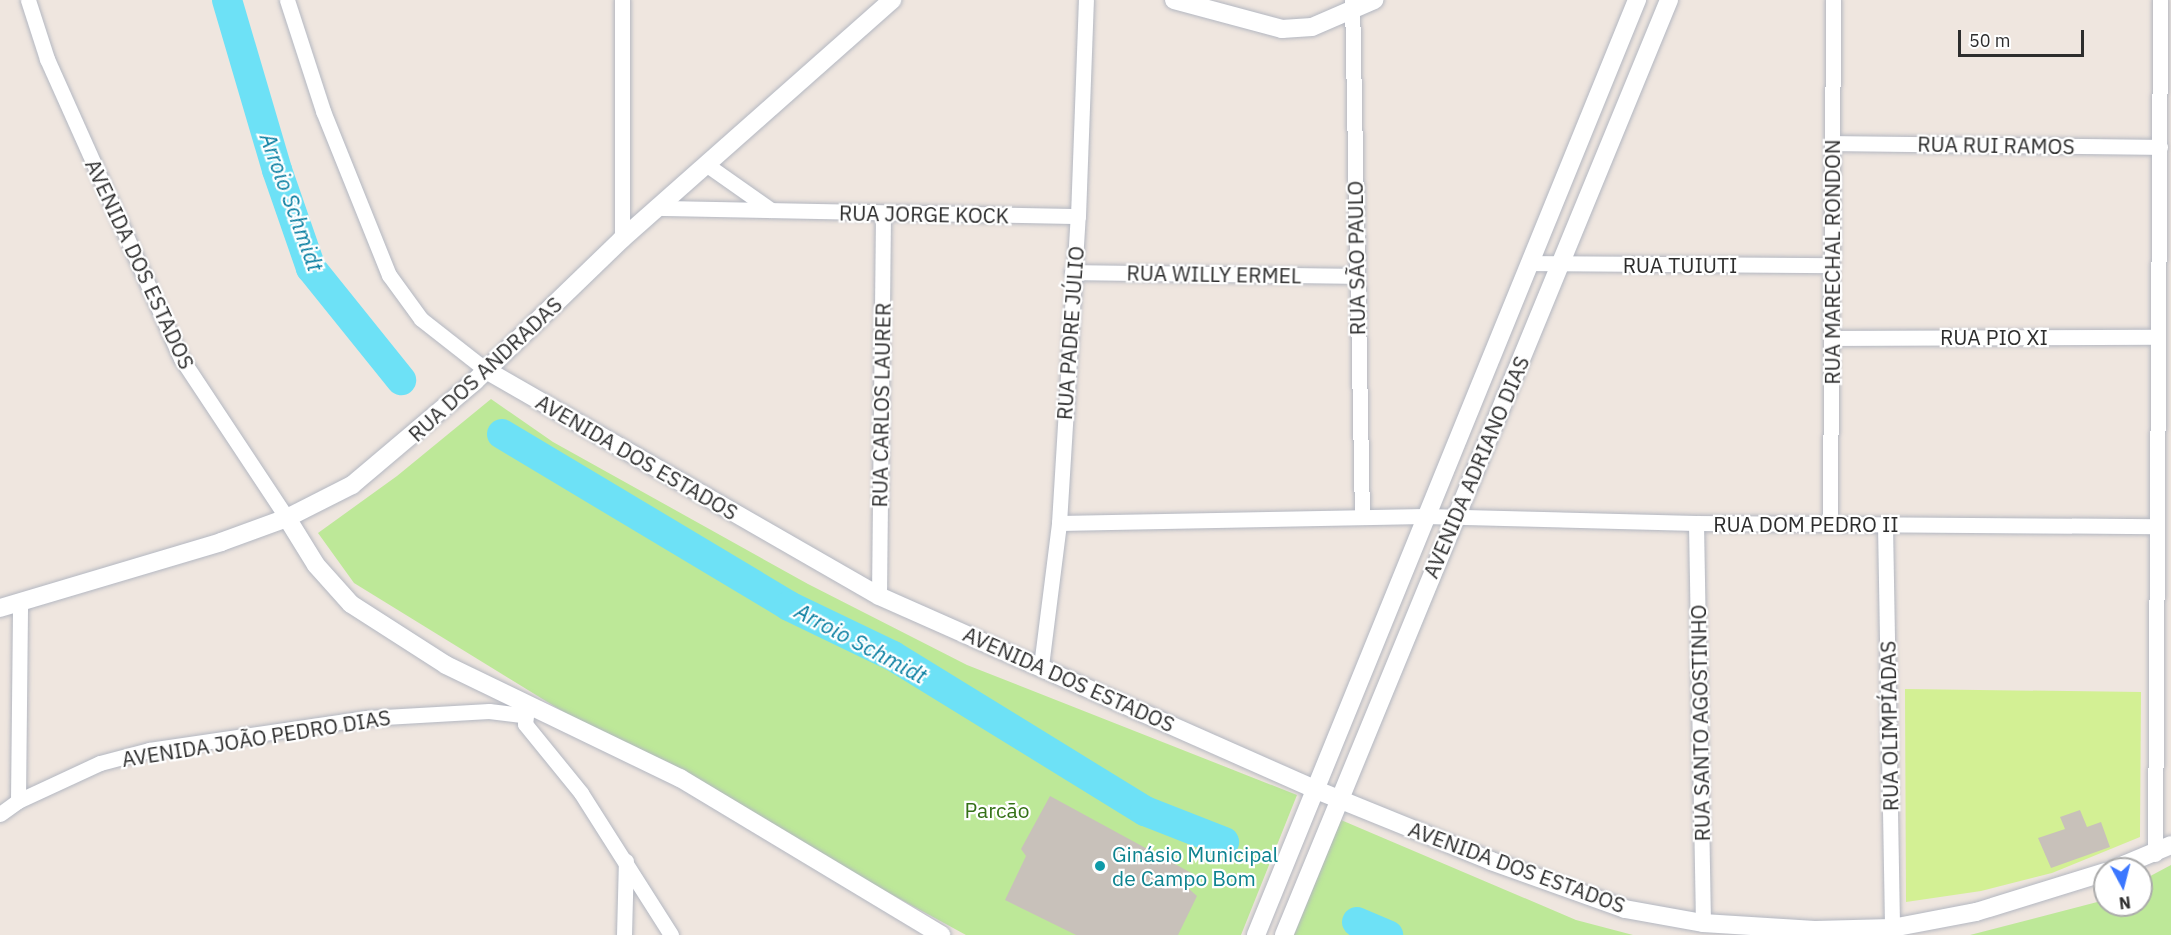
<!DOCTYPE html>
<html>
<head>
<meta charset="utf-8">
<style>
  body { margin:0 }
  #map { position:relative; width:2171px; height:935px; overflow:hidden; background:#efe6df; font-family:"IBM Plex Sans",sans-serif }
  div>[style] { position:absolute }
  .green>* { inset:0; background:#bde898 }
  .pitch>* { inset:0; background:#d3f094 }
  .river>* { height:30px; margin:-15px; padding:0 15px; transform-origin:15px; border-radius:15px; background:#6de1f6 }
  .building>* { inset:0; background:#c8c1ba }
  .roads { filter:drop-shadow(0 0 2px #b3b7c1) drop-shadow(0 0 2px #b3b7c1) }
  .minor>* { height:15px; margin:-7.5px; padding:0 7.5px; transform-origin:7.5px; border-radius:7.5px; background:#fff }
  .tertiary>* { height:18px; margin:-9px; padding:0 9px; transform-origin:9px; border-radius:9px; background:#fff }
  .dots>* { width:16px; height:16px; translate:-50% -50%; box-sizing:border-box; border:3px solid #fff; border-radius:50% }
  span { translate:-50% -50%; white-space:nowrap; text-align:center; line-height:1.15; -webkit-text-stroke:4.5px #fff; paint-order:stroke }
  .street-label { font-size:21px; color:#2d2d2d }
  .park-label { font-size:21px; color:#347017 }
  .culture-label { font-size:21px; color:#0d838f }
  .left { translate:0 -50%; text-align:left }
  .water-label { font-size:22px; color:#077da0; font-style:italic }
  .north { position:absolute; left:2093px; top:857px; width:60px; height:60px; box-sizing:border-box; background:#fff; border:2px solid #ababab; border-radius:50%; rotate:173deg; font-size:16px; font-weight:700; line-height:24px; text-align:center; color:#2d2d2d }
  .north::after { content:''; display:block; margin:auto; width:21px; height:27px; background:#3b77ff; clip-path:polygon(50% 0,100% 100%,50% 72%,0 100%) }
  .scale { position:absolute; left:1958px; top:30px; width:126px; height:27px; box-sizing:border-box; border:3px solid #2d2d2d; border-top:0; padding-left:8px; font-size:18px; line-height:21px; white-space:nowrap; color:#2d2d2d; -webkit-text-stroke:4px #fff; paint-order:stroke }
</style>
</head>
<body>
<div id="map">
  <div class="green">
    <div style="clip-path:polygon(491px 399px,553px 442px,808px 584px,967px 665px,1297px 795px,1241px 935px,966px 935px,834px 863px,670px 763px,593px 730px,354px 583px,318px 533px,397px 476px)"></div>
    <div style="clip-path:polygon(1341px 820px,1576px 920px,1633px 935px,1294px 935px)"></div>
    <div style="clip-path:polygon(2171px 865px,2171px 935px,1970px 935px,2105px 900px,2105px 905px,2141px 905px,2141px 881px)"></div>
  </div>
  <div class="pitch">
    <div style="clip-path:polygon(1905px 689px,2141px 692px,2140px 837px,2052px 873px,1981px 891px,1906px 902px)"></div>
  </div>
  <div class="river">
    <div style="left:227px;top:0;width:177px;rotate:73.6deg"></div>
    <div style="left:277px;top:170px;width:104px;rotate:70.9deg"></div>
    <div style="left:311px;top:268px;width:144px;rotate:51.2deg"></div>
    <div style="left:502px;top:434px;width:335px;rotate:30.9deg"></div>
    <div style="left:789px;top:606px;width:115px;rotate:25.7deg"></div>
    <div style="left:893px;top:656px;width:296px;rotate:31.6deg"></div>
    <div style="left:1145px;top:811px;width:85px;rotate:21.4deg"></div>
    <div style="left:1357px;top:922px;width:34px;rotate:23deg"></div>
  </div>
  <div class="building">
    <div style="clip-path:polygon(1050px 796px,1197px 876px,1189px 889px,1197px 896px,1178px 935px,1076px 935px,1005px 900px,1026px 856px,1021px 849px)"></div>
    <div style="clip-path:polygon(2080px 810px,2087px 827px,2101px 822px,2110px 847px,2051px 868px,2038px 838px,2065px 829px,2060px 817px)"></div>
  </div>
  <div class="roads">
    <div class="minor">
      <div style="left:28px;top:0;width:62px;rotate:72.1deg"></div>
      <div style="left:47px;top:59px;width:328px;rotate:65.9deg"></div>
      <div style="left:181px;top:358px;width:192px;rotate:56.5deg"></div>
      <div style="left:287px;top:0;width:117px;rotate:72deg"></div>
      <div style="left:323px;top:111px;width:177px;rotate:68.1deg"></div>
      <div style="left:389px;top:275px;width:54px;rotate:54deg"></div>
      <div style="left:421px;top:319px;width:83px;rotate:38.1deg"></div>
      <div style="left:622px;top:0;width:239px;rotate:90deg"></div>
      <div style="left:1352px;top:0;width:516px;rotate:88.89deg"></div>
      <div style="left:1833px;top:143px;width:327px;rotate:0.7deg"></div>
      <div style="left:707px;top:165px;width:78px;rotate:35.1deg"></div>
      <div style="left:659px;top:208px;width:419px;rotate:1.1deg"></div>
      <div style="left:1528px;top:263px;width:304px;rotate:0.4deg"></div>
      <div style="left:1072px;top:272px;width:285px;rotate:0.8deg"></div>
      <div style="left:1831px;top:338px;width:325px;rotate:-0.2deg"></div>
      <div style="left:1059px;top:523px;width:366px;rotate:-1.1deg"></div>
      <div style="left:1425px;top:516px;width:271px;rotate:1.5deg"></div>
      <div style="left:1696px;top:523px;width:461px;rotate:0.4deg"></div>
      <div style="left:1696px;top:523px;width:400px;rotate:89deg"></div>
      <div style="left:1830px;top:524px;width:524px;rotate:-89.67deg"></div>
      <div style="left:1885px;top:524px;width:404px;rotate:89deg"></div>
      <div style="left:879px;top:596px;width:383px;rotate:-89.4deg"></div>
      <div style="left:1041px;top:666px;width:144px;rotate:-82.8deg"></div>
      <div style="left:1059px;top:523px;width:308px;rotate:-86.5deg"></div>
      <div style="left:1078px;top:216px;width:216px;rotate:-87.9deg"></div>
      <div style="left:527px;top:708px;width:16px;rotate:97deg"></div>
      <div style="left:525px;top:724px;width:89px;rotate:50.9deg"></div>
      <div style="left:581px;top:793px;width:168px;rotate:57.6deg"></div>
      <div style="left:18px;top:801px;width:199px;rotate:-89.4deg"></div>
      <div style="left:0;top:814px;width:22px;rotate:-36deg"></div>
      <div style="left:18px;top:801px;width:90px;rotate:-24.9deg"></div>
      <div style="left:100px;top:763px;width:51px;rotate:-14.9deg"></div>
      <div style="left:149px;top:750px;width:220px;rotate:-8.4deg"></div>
      <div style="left:367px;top:718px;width:122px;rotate:-3.3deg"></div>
      <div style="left:489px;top:711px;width:35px;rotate:7deg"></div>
      <div style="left:2155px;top:854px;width:854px;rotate:-89.66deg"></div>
      <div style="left:624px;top:935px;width:74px;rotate:-88.5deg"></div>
    </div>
    <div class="tertiary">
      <div style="left:1174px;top:0;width:112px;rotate:15deg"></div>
      <div style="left:1282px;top:29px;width:30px;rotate:-4deg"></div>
      <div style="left:1312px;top:27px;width:68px;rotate:-23.5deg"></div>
      <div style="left:486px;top:370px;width:453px;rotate:29.9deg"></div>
      <div style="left:879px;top:596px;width:476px;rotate:23.9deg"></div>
      <div style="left:1314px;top:789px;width:191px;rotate:22.1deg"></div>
      <div style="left:1491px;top:861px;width:142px;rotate:19.7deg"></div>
      <div style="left:1625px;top:909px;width:79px;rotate:10.2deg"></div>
      <div style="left:1703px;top:923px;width:112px;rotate:3.6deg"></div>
      <div style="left:1815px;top:930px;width:77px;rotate:-1.5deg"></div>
      <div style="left:1892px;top:928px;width:86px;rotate:-10.8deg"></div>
      <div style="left:1976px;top:912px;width:135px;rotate:-17.2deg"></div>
      <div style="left:287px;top:518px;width:55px;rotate:58.3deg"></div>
      <div style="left:316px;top:565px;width:52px;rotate:48.1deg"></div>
      <div style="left:351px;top:604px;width:113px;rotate:32.7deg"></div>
      <div style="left:446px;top:665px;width:260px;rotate:25.8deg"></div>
      <div style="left:680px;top:778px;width:305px;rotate:31deg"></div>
      <div style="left:0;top:608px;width:231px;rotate:-16.6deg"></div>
      <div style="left:221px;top:542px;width:70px;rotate:-20deg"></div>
      <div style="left:287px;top:518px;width:73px;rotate:-26.9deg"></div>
      <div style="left:352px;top:485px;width:161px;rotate:-40.2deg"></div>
      <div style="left:475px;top:381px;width:204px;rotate:-44deg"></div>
      <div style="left:622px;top:239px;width:361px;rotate:-41.5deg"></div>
      <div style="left:2114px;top:869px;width:62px;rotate:-22.8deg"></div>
      <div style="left:1256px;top:935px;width:1010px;rotate:-67.83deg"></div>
      <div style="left:1284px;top:935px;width:1011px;rotate:-67.62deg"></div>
    </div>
  </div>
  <div class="dots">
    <div style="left:1100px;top:866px;background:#0f9aa8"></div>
  </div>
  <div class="street-label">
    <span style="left:1996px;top:145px;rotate:1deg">RUA RUI RAMOS</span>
    <span style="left:924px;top:214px;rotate:1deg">RUA JORGE KOCK</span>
    <span style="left:1356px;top:258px;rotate:-91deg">RUA SÃO PAULO</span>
    <span style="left:1832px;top:262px;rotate:-90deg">RUA MARECHAL RONDON</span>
    <span style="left:140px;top:264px;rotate:65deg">AVENIDA DOS ESTADOS</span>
    <span style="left:1680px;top:265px">RUA TUIUTI</span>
    <span style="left:1214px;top:274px;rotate:1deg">RUA WILLY ERMEL</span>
    <span style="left:1070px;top:333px;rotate:-86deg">RUA PADRE JÚLIO</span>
    <span style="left:1994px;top:337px">RUA PIO XI</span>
    <span style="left:485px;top:369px;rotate:-43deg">RUA DOS ANDRADAS</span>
    <span style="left:881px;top:405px;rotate:-89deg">RUA CARLOS LAURER</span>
    <span style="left:637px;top:457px;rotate:30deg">AVENIDA DOS ESTADOS</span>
    <span style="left:1476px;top:467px;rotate:-67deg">AVENIDA ADRIANO DIAS</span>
    <span style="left:1806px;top:524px">RUA DOM PEDRO II</span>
    <span style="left:1069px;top:679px;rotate:24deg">AVENIDA DOS ESTADOS</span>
    <span style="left:1700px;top:723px;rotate:-91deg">RUA SANTO AGOSTINHO</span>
    <span style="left:1889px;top:726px;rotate:-91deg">RUA OLIMPÍADAS</span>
    <span style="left:256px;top:738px;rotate:-9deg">AVENIDA JOÃO PEDRO DIAS</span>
    <span style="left:1517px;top:867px;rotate:20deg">AVENIDA DOS ESTADOS</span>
  </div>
  <div class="park-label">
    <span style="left:997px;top:810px">Parcão</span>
  </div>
  <div class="culture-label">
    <span class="left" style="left:1112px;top:866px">Ginásio Municipal<br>de Campo Bom</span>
  </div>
  <div class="water-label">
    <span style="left:292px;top:202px;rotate:70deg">Arroio Schmidt</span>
    <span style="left:861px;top:643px;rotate:28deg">Arroio Schmidt</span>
  </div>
  <div class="north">N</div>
  <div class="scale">50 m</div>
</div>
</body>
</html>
